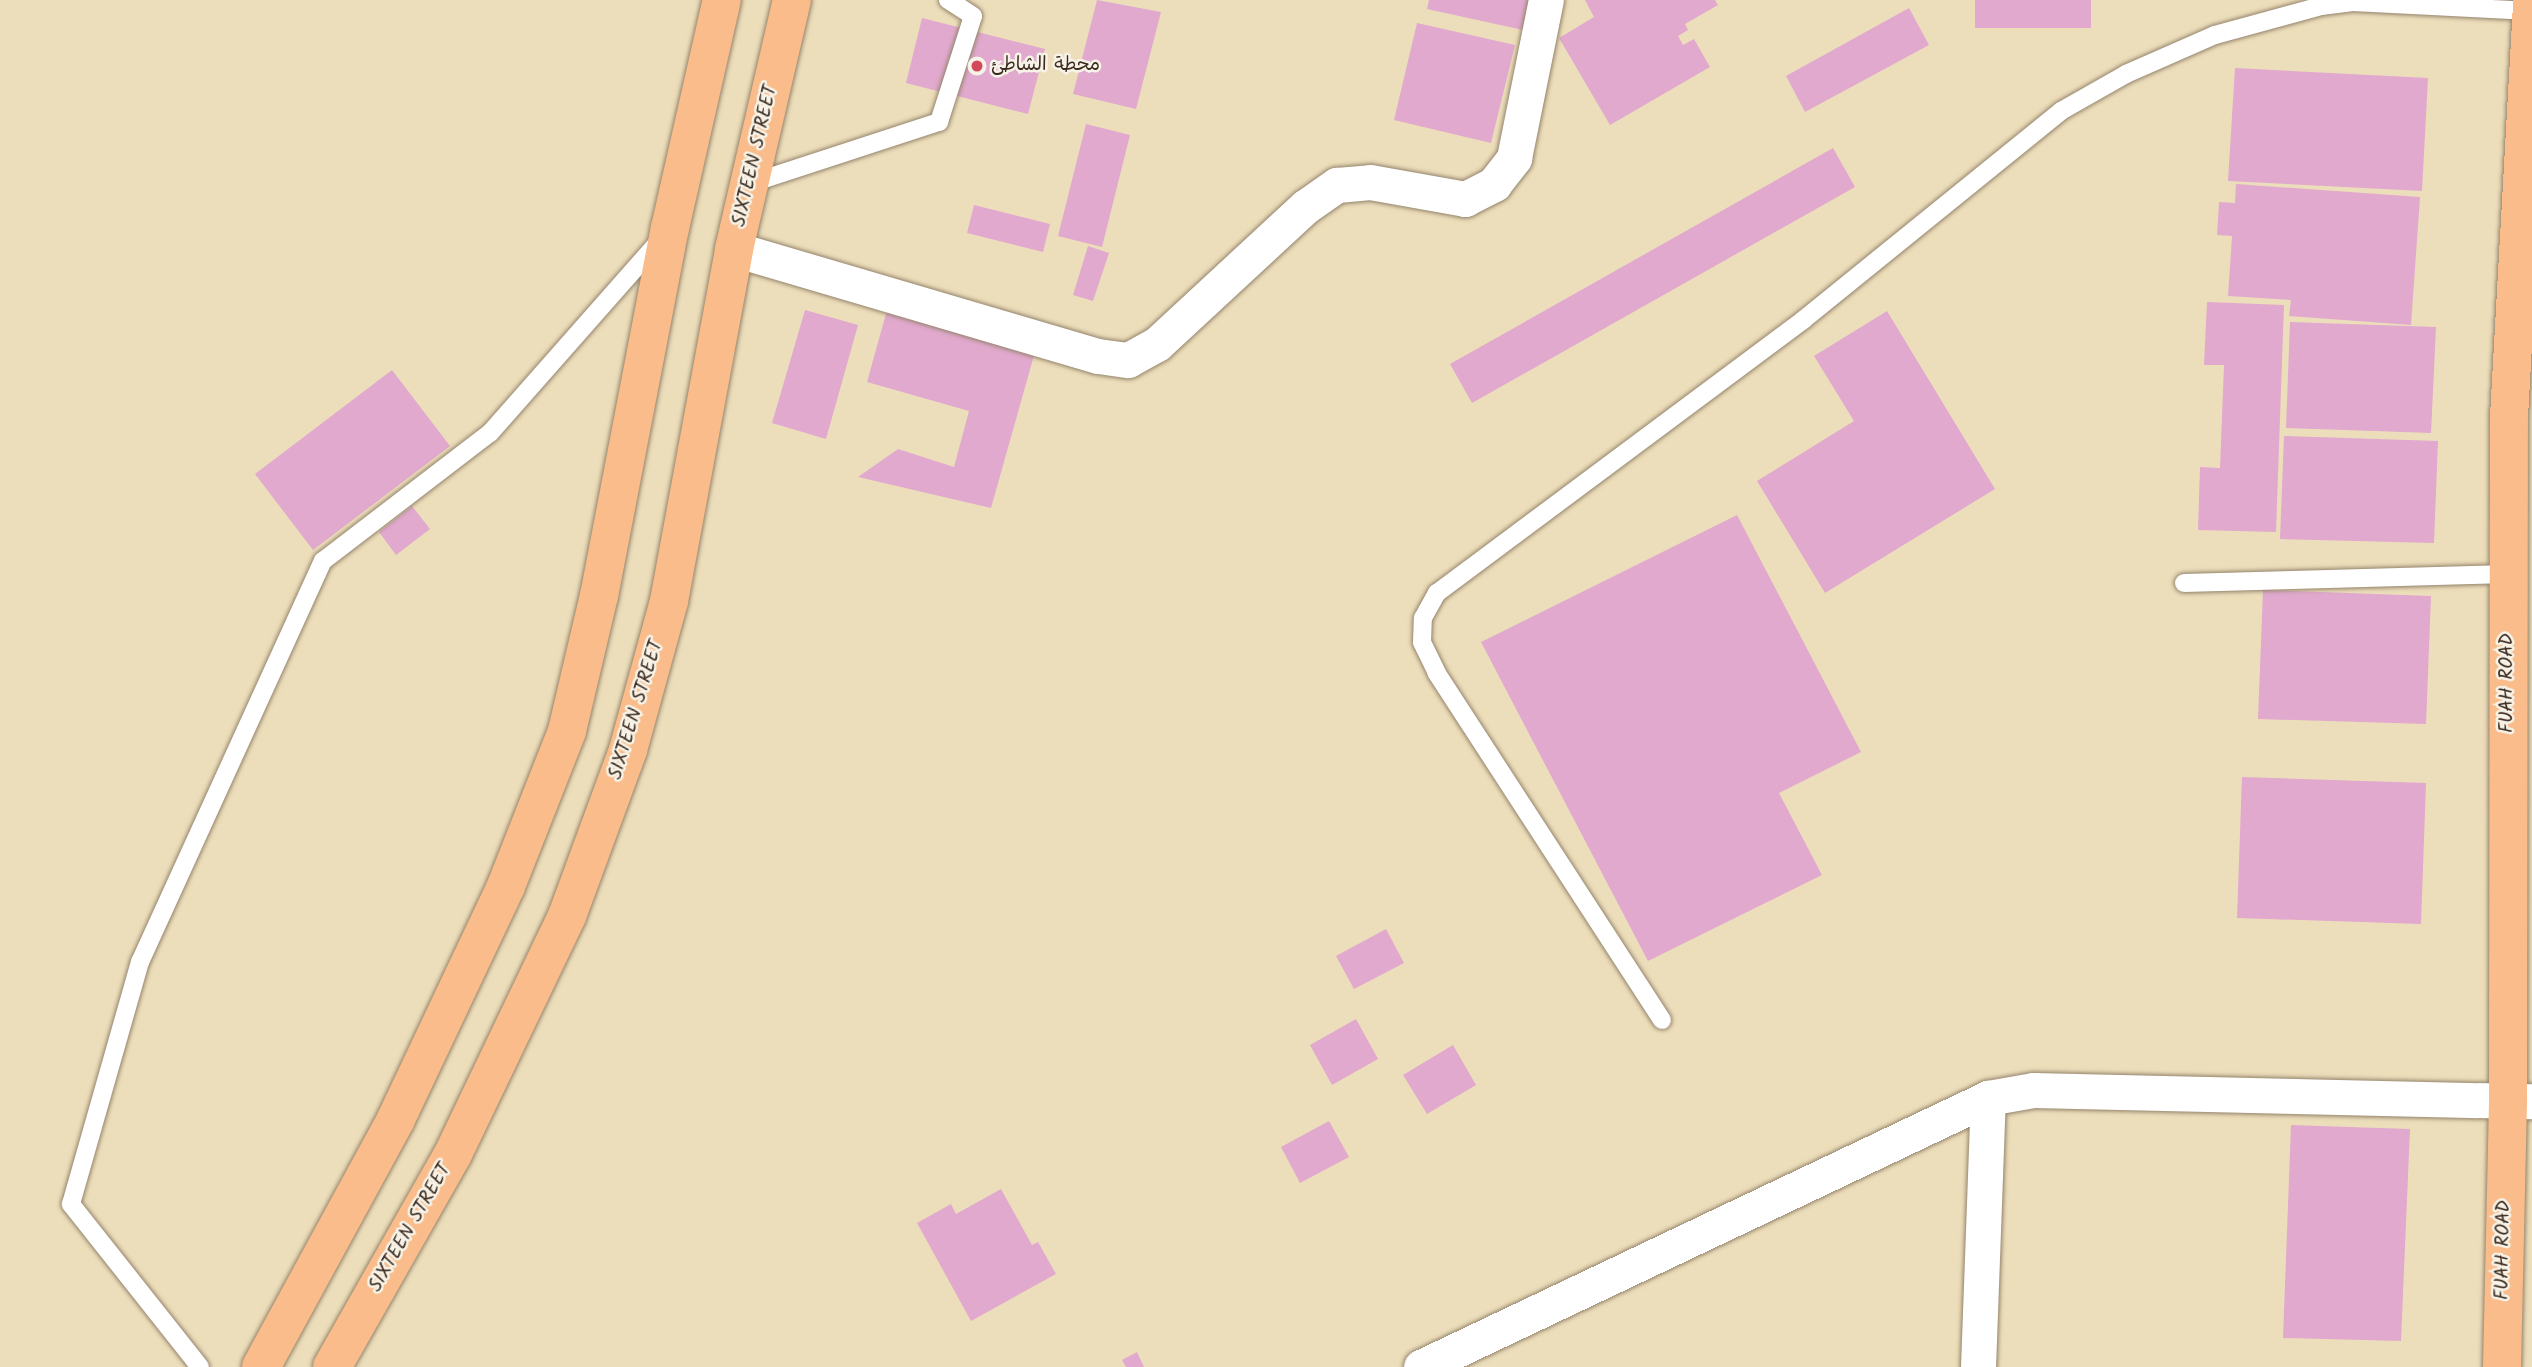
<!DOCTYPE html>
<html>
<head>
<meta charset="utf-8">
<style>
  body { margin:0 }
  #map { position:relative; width:2532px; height:1367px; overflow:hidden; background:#eddebb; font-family:Kalam,"Playpen Sans Arabic",sans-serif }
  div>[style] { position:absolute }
  .building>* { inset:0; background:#e1a9ce }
  .roads { filter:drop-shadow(0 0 2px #94846c) drop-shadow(0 0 2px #94846c) }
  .service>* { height:18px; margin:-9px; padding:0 9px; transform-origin:9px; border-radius:9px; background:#fff }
  .minor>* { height:35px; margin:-17.5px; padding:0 17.5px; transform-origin:17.5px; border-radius:17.5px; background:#fff }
  .trunk>* { height:38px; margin:-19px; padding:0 19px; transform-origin:19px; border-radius:19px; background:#f9bc8a }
  .dots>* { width:19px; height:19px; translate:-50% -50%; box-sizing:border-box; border:4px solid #f7f3e8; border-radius:50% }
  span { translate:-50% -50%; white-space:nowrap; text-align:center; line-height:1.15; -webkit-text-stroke:5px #f7f3e8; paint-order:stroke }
  .poi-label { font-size:19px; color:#3b2a1e }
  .left { translate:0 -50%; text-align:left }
  .street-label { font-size:19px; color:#3b2a1e }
</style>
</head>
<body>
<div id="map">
  <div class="building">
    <div style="clip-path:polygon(1097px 0,1161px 12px,1136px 109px,1073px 94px)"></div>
    <div style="clip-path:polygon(1429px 0,1530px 0,1523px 30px,1427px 9px)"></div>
    <div style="clip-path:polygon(1585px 0,1715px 0,1718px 5px,1685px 24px,1688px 30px,1678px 36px,1683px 45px,1694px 39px,1710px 67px,1610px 125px,1559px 38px,1594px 17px)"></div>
    <div style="clip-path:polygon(1975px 0,2091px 0,2091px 28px,1975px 28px)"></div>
    <div style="clip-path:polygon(1909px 8px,1929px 45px,1805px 112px,1786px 76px)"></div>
    <div style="clip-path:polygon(922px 18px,1045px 49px,1028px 114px,906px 83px)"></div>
    <div style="clip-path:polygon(1417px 23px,1515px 45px,1491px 143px,1394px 120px)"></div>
    <div style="clip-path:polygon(2235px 68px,2428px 78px,2422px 191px,2228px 181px)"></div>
    <div style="clip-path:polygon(1086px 124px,1130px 135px,1102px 247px,1058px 236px)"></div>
    <div style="clip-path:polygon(1833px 148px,1855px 187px,1472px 403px,1450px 364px)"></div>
    <div style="clip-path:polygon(2236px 184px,2420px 197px,2411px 325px,2289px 316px,2291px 300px,2228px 296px,2232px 236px,2217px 235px,2219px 202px,2235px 203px)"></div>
    <div style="clip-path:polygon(974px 205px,1050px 224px,1043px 252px,967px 233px)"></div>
    <div style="clip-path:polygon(1088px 246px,1109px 253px,1093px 301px,1073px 295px)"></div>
    <div style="clip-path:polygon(2207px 302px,2284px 305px,2276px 532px,2198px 530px,2200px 467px,2220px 468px,2224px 365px,2204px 365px)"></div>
    <div style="clip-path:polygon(805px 310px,858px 325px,826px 439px,772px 423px)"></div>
    <div style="clip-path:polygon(887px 310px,1035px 352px,991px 508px,858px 477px,898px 449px,954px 467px,969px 411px,867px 382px)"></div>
    <div style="clip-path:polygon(1887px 311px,1995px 489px,1825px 593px,1757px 481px,1854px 421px,1814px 356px)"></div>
    <div style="clip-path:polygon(2290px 322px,2436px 327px,2431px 433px,2286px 428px)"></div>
    <div style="clip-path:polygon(392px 370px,450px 446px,313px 550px,255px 474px)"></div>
    <div style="clip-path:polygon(2284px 436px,2438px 441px,2434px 543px,2280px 539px)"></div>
    <div style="clip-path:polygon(412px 506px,430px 529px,396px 555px,379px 532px)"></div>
    <div style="clip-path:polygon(1737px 515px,1861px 752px,1779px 793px,1822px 875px,1648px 961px,1481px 642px)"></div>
    <div style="clip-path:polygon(2263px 590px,2431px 596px,2426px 724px,2258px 719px)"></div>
    <div style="clip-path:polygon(2242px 777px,2426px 783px,2421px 924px,2237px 918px)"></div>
    <div style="clip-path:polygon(1386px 929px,1404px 963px,1354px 989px,1336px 956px)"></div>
    <div style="clip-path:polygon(1356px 1019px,1378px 1059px,1332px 1085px,1310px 1045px)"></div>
    <div style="clip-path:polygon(1453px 1045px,1476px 1085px,1427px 1114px,1403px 1075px)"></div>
    <div style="clip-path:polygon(1329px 1121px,1349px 1157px,1300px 1183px,1281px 1147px)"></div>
    <div style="clip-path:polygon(2291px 1125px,2410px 1129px,2401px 1341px,2283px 1338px)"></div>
    <div style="clip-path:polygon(1001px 1189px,1032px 1245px,1038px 1242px,1056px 1274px,971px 1321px,917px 1223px,951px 1204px,956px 1214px)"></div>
    <div style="clip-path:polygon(1137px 1352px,1144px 1367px,1126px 1367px,1122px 1360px)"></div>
  </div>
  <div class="roads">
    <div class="service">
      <div style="left:752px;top:183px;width:197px;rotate:-18.1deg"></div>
      <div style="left:939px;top:122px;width:111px;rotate:-72.2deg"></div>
      <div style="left:973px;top:16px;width:30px;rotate:-147deg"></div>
      <div style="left:2184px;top:583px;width:324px;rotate:-1.6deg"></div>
      <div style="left:1662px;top:1020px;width:414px;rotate:-123deg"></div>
      <div style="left:1437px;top:673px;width:34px;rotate:-116deg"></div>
      <div style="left:1422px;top:642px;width:24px;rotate:-88deg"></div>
      <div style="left:1423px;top:618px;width:29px;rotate:-61deg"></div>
      <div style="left:1437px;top:593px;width:457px;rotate:-36.7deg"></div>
      <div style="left:1803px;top:320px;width:332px;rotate:-39deg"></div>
      <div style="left:2061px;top:111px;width:75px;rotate:-29.6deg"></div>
      <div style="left:2126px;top:74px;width:97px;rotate:-23.7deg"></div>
      <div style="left:2215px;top:35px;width:110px;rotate:-15.3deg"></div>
      <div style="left:2321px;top:6px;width:32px;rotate:-7deg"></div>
      <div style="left:2353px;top:2px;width:178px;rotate:2.9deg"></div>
      <div style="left:200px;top:1367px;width:208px;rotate:-128.4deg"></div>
      <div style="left:71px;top:1204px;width:252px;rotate:-74.1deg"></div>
      <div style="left:140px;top:962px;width:441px;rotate:-65.5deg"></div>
      <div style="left:323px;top:561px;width:210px;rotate:-37.5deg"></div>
      <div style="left:490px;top:433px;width:259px;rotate:-48.6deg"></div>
    </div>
    <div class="minor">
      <div style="left:734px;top:249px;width:379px;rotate:16.4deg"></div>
      <div style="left:1098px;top:356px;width:30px;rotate:8deg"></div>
      <div style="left:1128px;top:360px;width:33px;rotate:-29deg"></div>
      <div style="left:1157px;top:344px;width:202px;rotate:-42.8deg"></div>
      <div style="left:1305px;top:207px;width:39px;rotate:-35deg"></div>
      <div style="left:1337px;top:185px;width:33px;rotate:-5deg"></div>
      <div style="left:1370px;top:182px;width:97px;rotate:10.1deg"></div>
      <div style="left:1465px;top:199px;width:33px;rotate:-27deg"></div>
      <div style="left:1494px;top:184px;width:33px;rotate:-52deg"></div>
      <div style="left:1514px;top:158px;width:161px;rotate:-78.6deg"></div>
      <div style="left:1421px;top:1367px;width:628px;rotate:-25.38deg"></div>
      <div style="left:1988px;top:1098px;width:46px;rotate:-10.1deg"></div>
      <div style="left:2033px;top:1090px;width:499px;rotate:1.3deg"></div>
      <div style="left:1978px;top:1367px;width:269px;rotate:-87.9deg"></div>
    </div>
    <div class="trunk">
      <div style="left:261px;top:1367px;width:282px;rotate:-61.4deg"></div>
      <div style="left:396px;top:1119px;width:258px;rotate:-64.7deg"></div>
      <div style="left:506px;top:886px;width:167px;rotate:-68.5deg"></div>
      <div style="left:567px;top:731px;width:139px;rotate:-76.7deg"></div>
      <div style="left:599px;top:596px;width:375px;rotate:-79.1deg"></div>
      <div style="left:670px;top:228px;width:234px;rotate:-77.2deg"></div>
      <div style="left:332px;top:1367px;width:245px;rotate:-60.4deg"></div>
      <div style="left:453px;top:1154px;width:264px;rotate:-64.4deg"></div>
      <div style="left:567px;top:916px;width:177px;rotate:-69.8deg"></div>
      <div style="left:628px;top:750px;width:155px;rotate:-74.6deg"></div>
      <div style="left:669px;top:601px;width:358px;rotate:-79.5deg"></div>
      <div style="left:734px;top:249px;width:256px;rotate:-76.9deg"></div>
      <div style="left:2502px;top:1367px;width:269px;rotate:-88.7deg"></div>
      <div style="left:2508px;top:1098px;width:682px;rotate:-89.92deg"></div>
      <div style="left:2509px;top:416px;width:417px;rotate:-86.8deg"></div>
    </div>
  </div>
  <div class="dots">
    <div style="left:977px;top:66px;background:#d1495b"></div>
  </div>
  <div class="poi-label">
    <span class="left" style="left:991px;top:66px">محطة الشاطئ</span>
  </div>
  <div class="street-label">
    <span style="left:756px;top:156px;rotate:-77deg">SIXTEEN STREET</span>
    <span style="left:2508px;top:683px;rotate:-90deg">FUAH ROAD</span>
    <span style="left:637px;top:710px;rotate:-73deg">SIXTEEN STREET</span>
    <span style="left:411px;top:1228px;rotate:-60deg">SIXTEEN STREET</span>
    <span style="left:2504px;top:1250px;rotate:-89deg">FUAH ROAD</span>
  </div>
</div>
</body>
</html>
